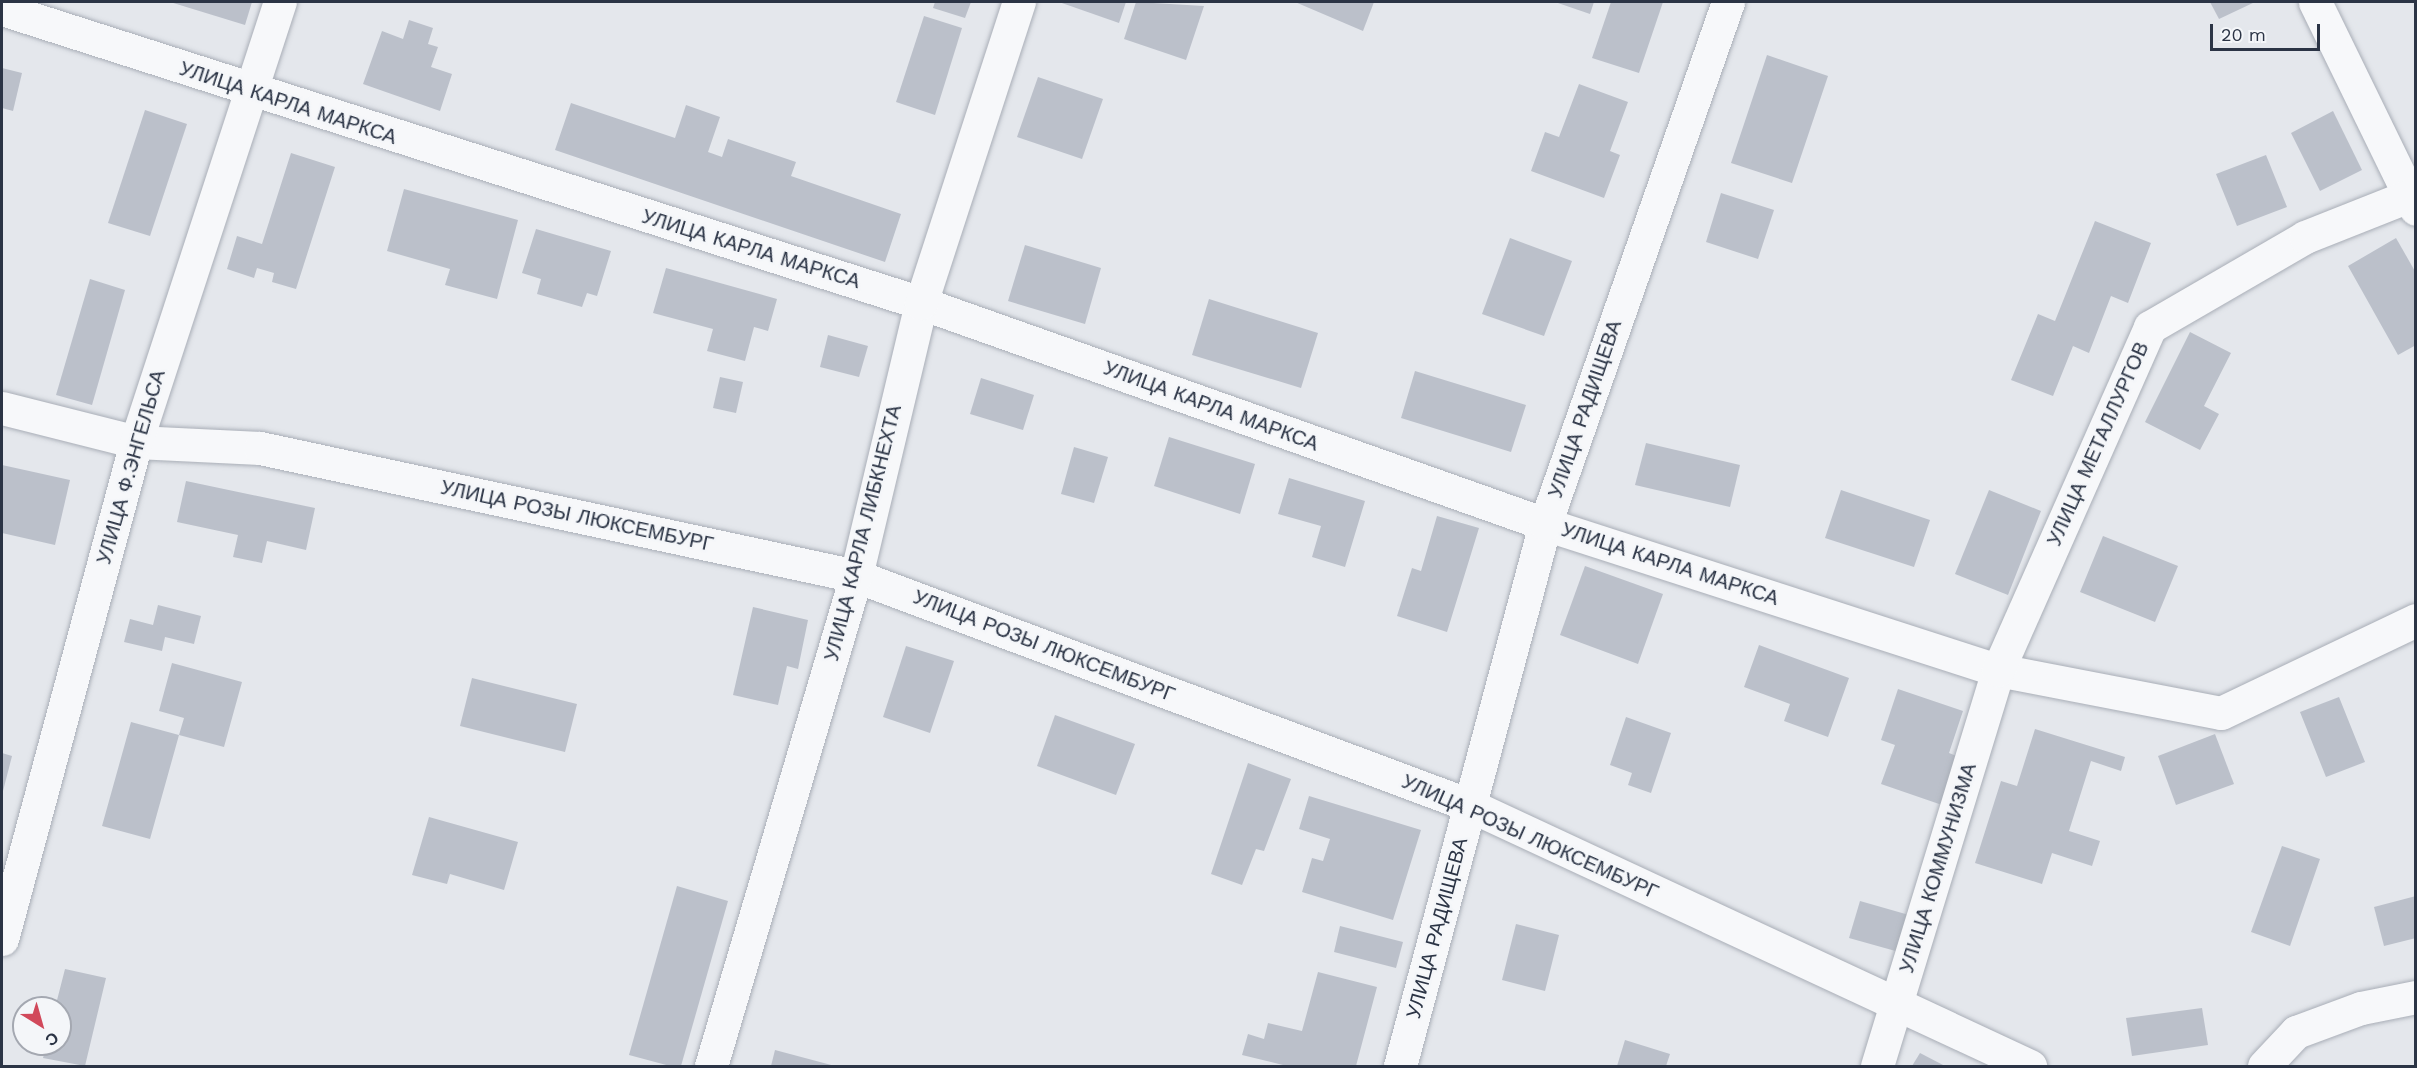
<!DOCTYPE html>
<html>
<head>
<meta charset="utf-8">
<style>
  body { margin:0 }
  #map { position:relative; width:2417px; height:1068px; overflow:hidden; background:#e4e7ec; font-family:"Work Sans",sans-serif }
  div>[style] { position:absolute }
  .building>* { inset:0; background:#bbc0ca }
  .roads { filter:drop-shadow(0 0 2px #a9aeb7) drop-shadow(0 0 2px #a9aeb7) }
  .street>* { height:33px; margin:-16.5px; padding:0 16.5px; transform-origin:16.5px; border-radius:16.5px; background:#f7f8fa }
  span { translate:-50% -50%; white-space:nowrap; text-align:center; line-height:1.15; -webkit-text-stroke:4.5px #f4f6f9; paint-order:stroke }
  .street-label { font-size:20px; color:#2b3445 }
  .frame { position:absolute; inset:0; border:3px solid #2b3445; pointer-events:none }
  .north { position:absolute; left:12px; top:996px; width:60px; height:60px; box-sizing:border-box; background:#f4f6f9; border:2px solid #a4a8b1; border-radius:50%; rotate:143deg; font-size:16px; font-weight:700; line-height:24px; text-align:center; color:#2b3445 }
  .north::after { content:''; display:block; margin:auto; width:21px; height:27px; background:#d1495b; clip-path:polygon(50% 0,100% 100%,50% 72%,0 100%) }
  .scale { position:absolute; left:2210px; top:24px; width:110px; height:27px; box-sizing:border-box; border:3px solid #2b3445; border-top:0; padding-left:8px; font-size:18px; line-height:21px; white-space:nowrap; color:#2b3445; -webkit-text-stroke:4px #f4f6f9; paint-order:stroke }
</style>
</head>
<body>
<div id="map">
  <div class="building">
    <div style="clip-path:polygon(170px 2px,252px 2px,245px 25px)"></div>
    <div style="clip-path:polygon(935px 2px,971px 2px,965px 18px,933px 8px)"></div>
    <div style="clip-path:polygon(1059px 2px,1126px 2px,1119px 23px)"></div>
    <div style="clip-path:polygon(1136px 2px,1204px 6px,1186px 60px,1124px 39px)"></div>
    <div style="clip-path:polygon(1295px 2px,1374px 2px,1363px 31px)"></div>
    <div style="clip-path:polygon(1555px 2px,1594px 2px,1590px 14px)"></div>
    <div style="clip-path:polygon(1611px 2px,1663px 2px,1639px 73px,1592px 58px)"></div>
    <div style="clip-path:polygon(2210px 2px,2255px 2px,2219px 19px)"></div>
    <div style="clip-path:polygon(924px 16px,962px 28px,935px 115px,896px 102px)"></div>
    <div style="clip-path:polygon(409px 20px,433px 28px,428px 44px,438px 47px,431px 67px,452px 74px,440px 111px,363px 84px,382px 31px,403px 39px)"></div>
    <div style="clip-path:polygon(1767px 55px,1828px 76px,1792px 183px,1731px 163px)"></div>
    <div style="clip-path:polygon(2px 68px,22px 73px,13px 111px,2px 108px)"></div>
    <div style="clip-path:polygon(1038px 77px,1103px 99px,1082px 159px,1017px 137px)"></div>
    <div style="clip-path:polygon(1579px 84px,1628px 102px,1610px 151px,1620px 155px,1604px 198px,1531px 171px,1545px 132px,1559px 137px)"></div>
    <div style="clip-path:polygon(571px 103px,675px 138px,686px 105px,720px 117px,708px 152px,722px 157px,728px 139px,796px 162px,791px 176px,901px 214px,885px 262px,555px 150px)"></div>
    <div style="clip-path:polygon(145px 110px,187px 124px,150px 236px,108px 223px)"></div>
    <div style="clip-path:polygon(2333px 111px,2362px 170px,2320px 191px,2291px 133px)"></div>
    <div style="clip-path:polygon(291px 153px,335px 167px,296px 289px,272px 282px,274px 273px,257px 268px,254px 278px,227px 269px,237px 236px,262px 244px)"></div>
    <div style="clip-path:polygon(2266px 155px,2287px 207px,2237px 226px,2216px 174px)"></div>
    <div style="clip-path:polygon(404px 189px,518px 220px,497px 299px,445px 285px,450px 269px,387px 251px)"></div>
    <div style="clip-path:polygon(1721px 193px,1774px 210px,1758px 259px,1706px 242px)"></div>
    <div style="clip-path:polygon(2095px 221px,2151px 243px,2128px 303px,2111px 296px,2089px 353px,2073px 346px,2053px 396px,2011px 380px,2038px 314px,2055px 321px)"></div>
    <div style="clip-path:polygon(536px 229px,611px 251px,597px 296px,587px 293px,582px 307px,537px 294px,541px 279px,522px 273px)"></div>
    <div style="clip-path:polygon(1510px 238px,1572px 261px,1544px 336px,1482px 314px)"></div>
    <div style="clip-path:polygon(2396px 238px,2416px 273px,2416px 345px,2398px 355px,2348px 266px)"></div>
    <div style="clip-path:polygon(1025px 245px,1101px 268px,1085px 324px,1008px 301px)"></div>
    <div style="clip-path:polygon(666px 268px,777px 299px,768px 331px,754px 327px,745px 361px,707px 351px,713px 329px,653px 313px)"></div>
    <div style="clip-path:polygon(90px 279px,125px 290px,92px 405px,56px 395px)"></div>
    <div style="clip-path:polygon(1209px 299px,1318px 333px,1301px 388px,1192px 355px)"></div>
    <div style="clip-path:polygon(2190px 332px,2231px 353px,2204px 406px,2219px 414px,2200px 450px,2145px 422px)"></div>
    <div style="clip-path:polygon(828px 335px,868px 346px,859px 377px,820px 367px)"></div>
    <div style="clip-path:polygon(1415px 371px,1526px 405px,1511px 452px,1401px 418px)"></div>
    <div style="clip-path:polygon(720px 377px,743px 382px,736px 413px,713px 408px)"></div>
    <div style="clip-path:polygon(981px 378px,1034px 395px,1023px 430px,970px 414px)"></div>
    <div style="clip-path:polygon(1169px 437px,1255px 464px,1240px 514px,1154px 486px)"></div>
    <div style="clip-path:polygon(1646px 443px,1740px 465px,1730px 507px,1635px 485px)"></div>
    <div style="clip-path:polygon(1074px 447px,1108px 457px,1094px 503px,1061px 494px)"></div>
    <div style="clip-path:polygon(2px 465px,70px 480px,55px 545px,2px 533px)"></div>
    <div style="clip-path:polygon(1289px 478px,1365px 501px,1345px 567px,1312px 557px,1321px 526px,1278px 514px)"></div>
    <div style="clip-path:polygon(186px 481px,315px 508px,306px 550px,267px 541px,262px 563px,233px 557px,238px 535px,177px 522px)"></div>
    <div style="clip-path:polygon(1841px 490px,1930px 520px,1914px 567px,1825px 538px)"></div>
    <div style="clip-path:polygon(1989px 490px,2041px 511px,2008px 595px,1955px 574px)"></div>
    <div style="clip-path:polygon(1437px 516px,1479px 528px,1447px 632px,1397px 616px,1412px 568px,1421px 571px)"></div>
    <div style="clip-path:polygon(2103px 536px,2178px 566px,2155px 622px,2080px 592px)"></div>
    <div style="clip-path:polygon(1585px 566px,1663px 594px,1638px 664px,1560px 635px)"></div>
    <div style="clip-path:polygon(158px 605px,201px 616px,194px 644px,165px 637px,162px 651px,124px 642px,130px 619px,153px 625px)"></div>
    <div style="clip-path:polygon(753px 607px,808px 620px,798px 669px,787px 666px,778px 705px,733px 695px)"></div>
    <div style="clip-path:polygon(1759px 645px,1849px 678px,1828px 737px,1784px 721px,1790px 704px,1744px 687px)"></div>
    <div style="clip-path:polygon(906px 646px,954px 661px,930px 733px,883px 717px)"></div>
    <div style="clip-path:polygon(172px 663px,242px 682px,224px 747px,179px 735px,150px 839px,102px 826px,131px 722px,179px 735px,184px 718px,159px 711px)"></div>
    <div style="clip-path:polygon(472px 678px,577px 704px,565px 752px,460px 726px)"></div>
    <div style="clip-path:polygon(1898px 689px,1963px 711px,1949px 753px,1959px 757px,1942px 805px,1881px 784px,1895px 745px,1881px 740px)"></div>
    <div style="clip-path:polygon(2339px 697px,2365px 762px,2326px 777px,2300px 712px)"></div>
    <div style="clip-path:polygon(1055px 715px,1135px 744px,1116px 795px,1037px 766px)"></div>
    <div style="clip-path:polygon(1626px 717px,1671px 733px,1651px 793px,1628px 785px,1632px 773px,1610px 765px)"></div>
    <div style="clip-path:polygon(2035px 729px,2125px 757px,2121px 771px,2091px 761px,2069px 831px,2100px 841px,2092px 866px,2052px 853px,2042px 884px,1975px 863px,2001px 781px,2017px 786px)"></div>
    <div style="clip-path:polygon(2215px 734px,2234px 784px,2176px 805px,2158px 756px)"></div>
    <div style="clip-path:polygon(2px 753px,12px 756px,2px 795px)"></div>
    <div style="clip-path:polygon(1248px 763px,1291px 779px,1264px 851px,1256px 849px,1242px 885px,1211px 874px)"></div>
    <div style="clip-path:polygon(1309px 796px,1421px 830px,1393px 920px,1302px 892px,1312px 858px,1323px 861px,1330px 839px,1299px 829px)"></div>
    <div style="clip-path:polygon(429px 817px,518px 842px,504px 890px,450px 874px,447px 884px,412px 875px)"></div>
    <div style="clip-path:polygon(2282px 846px,2320px 859px,2290px 946px,2251px 932px)"></div>
    <div style="clip-path:polygon(677px 886px,728px 901px,681px 1066px,670px 1066px,629px 1055px)"></div>
    <div style="clip-path:polygon(2416px 896px,2416px 938px,2384px 946px,2374px 907px)"></div>
    <div style="clip-path:polygon(1860px 901px,1909px 915px,1899px 952px,1849px 938px)"></div>
    <div style="clip-path:polygon(1516px 924px,1559px 935px,1545px 991px,1502px 980px)"></div>
    <div style="clip-path:polygon(1340px 926px,1403px 942px,1396px 968px,1334px 952px)"></div>
    <div style="clip-path:polygon(65px 969px,106px 978px,85px 1066px,43px 1058px,47px 1044px,60px 1044px,60px 1008px,55px 1008px)"></div>
    <div style="clip-path:polygon(1318px 972px,1377px 987px,1356px 1066px,1287px 1066px,1242px 1055px,1248px 1034px,1264px 1039px,1268px 1023px,1302px 1031px)"></div>
    <div style="clip-path:polygon(2202px 1008px,2208px 1045px,2132px 1056px,2126px 1018px)"></div>
    <div style="clip-path:polygon(1625px 1040px,1670px 1054px,1666px 1066px,1617px 1066px)"></div>
    <div style="clip-path:polygon(775px 1050px,835px 1066px,771px 1066px)"></div>
    <div style="clip-path:polygon(1920px 1053px,1945px 1066px,1912px 1066px)"></div>
  </div>
  <div class="roads">
    <div class="street">
      <div style="left:2315px;top:2px;width:230px;rotate:64deg"></div>
      <div style="left:2px;top:9px;width:965px;rotate:17.74deg"></div>
      <div style="left:921px;top:303px;width:662px;rotate:19.5deg"></div>
      <div style="left:1545px;top:524px;width:476px;rotate:17.9deg"></div>
      <div style="left:1998px;top:670px;width:227px;rotate:10.9deg"></div>
      <div style="left:2221px;top:713px;width:216px;rotate:-25.5deg"></div>
      <div style="left:2px;top:408px;width:138px;rotate:14.2deg"></div>
      <div style="left:136px;top:442px;width:124px;rotate:2.8deg"></div>
      <div style="left:260px;top:448px;width:610px;rotate:12.12deg"></div>
      <div style="left:856px;top:576px;width:654px;rotate:20.48deg"></div>
      <div style="left:1469px;top:805px;width:619px;rotate:24.95deg"></div>
      <div style="left:2px;top:939px;width:515px;rotate:-74.91deg"></div>
      <div style="left:136px;top:442px;width:463px;rotate:-71.9deg"></div>
      <div style="left:711px;top:1066px;width:511px;rotate:-73.52deg"></div>
      <div style="left:856px;top:576px;width:281px;rotate:-76.6deg"></div>
      <div style="left:921px;top:303px;width:317px;rotate:-72deg"></div>
      <div style="left:1400px;top:1066px;width:561px;rotate:-75.02deg"></div>
      <div style="left:1545px;top:524px;width:553px;rotate:-70.68deg"></div>
      <div style="left:1877px;top:1066px;width:414px;rotate:-73deg"></div>
      <div style="left:1998px;top:670px;width:375px;rotate:-66.1deg"></div>
      <div style="left:2150px;top:327px;width:179px;rotate:-30.1deg"></div>
      <div style="left:2305px;top:237px;width:119px;rotate:-21.6deg"></div>
      <div style="left:2264px;top:1066px;width:47px;rotate:-46.7deg"></div>
      <div style="left:2296px;top:1032px;width:69px;rotate:-20.3deg"></div>
      <div style="left:2361px;top:1008px;width:56px;rotate:-11.3deg"></div>
    </div>
  </div>
  <div class="street-label">
    <span style="left:288px;top:103px;rotate:18deg">УЛИЦА КАРЛА МАРКСА</span>
    <span style="left:751px;top:249px;rotate:17deg">УЛИЦА КАРЛА МАРКСА</span>
    <span style="left:1211px;top:406px;rotate:20deg">УЛИЦА КАРЛА МАРКСА</span>
    <span style="left:1585px;top:409px;rotate:-71deg">УЛИЦА РАДИЩЕВА</span>
    <span style="left:2098px;top:444px;rotate:-66deg">УЛИЦА МЕТАЛЛУРГОВ</span>
    <span style="left:131px;top:467px;rotate:-74deg">УЛИЦА Ф.ЭНГЕЛЬСА</span>
    <span style="left:577px;top:516px;rotate:12deg">УЛИЦА РОЗЫ ЛЮКСЕМБУРГ</span>
    <span style="left:863px;top:533px;rotate:-76deg">УЛИЦА КАРЛА ЛИБКНЕХТА</span>
    <span style="left:1670px;top:564px;rotate:18deg">УЛИЦА КАРЛА МАРКСА</span>
    <span style="left:1044px;top:646px;rotate:21deg">УЛИЦА РОЗЫ ЛЮКСЕМБУРГ</span>
    <span style="left:1530px;top:837px;rotate:24deg">УЛИЦА РОЗЫ ЛЮКСЕМБУРГ</span>
    <span style="left:1938px;top:868px;rotate:-73deg">УЛИЦА КОММУНИЗМА</span>
    <span style="left:1437px;top:928px;rotate:-75deg">УЛИЦА РАДИЩЕВА</span>
  </div>
  <div class="frame"></div>
  <div class="north">С</div>
  <div class="scale">20 m</div>
</div>
</body>
</html>
